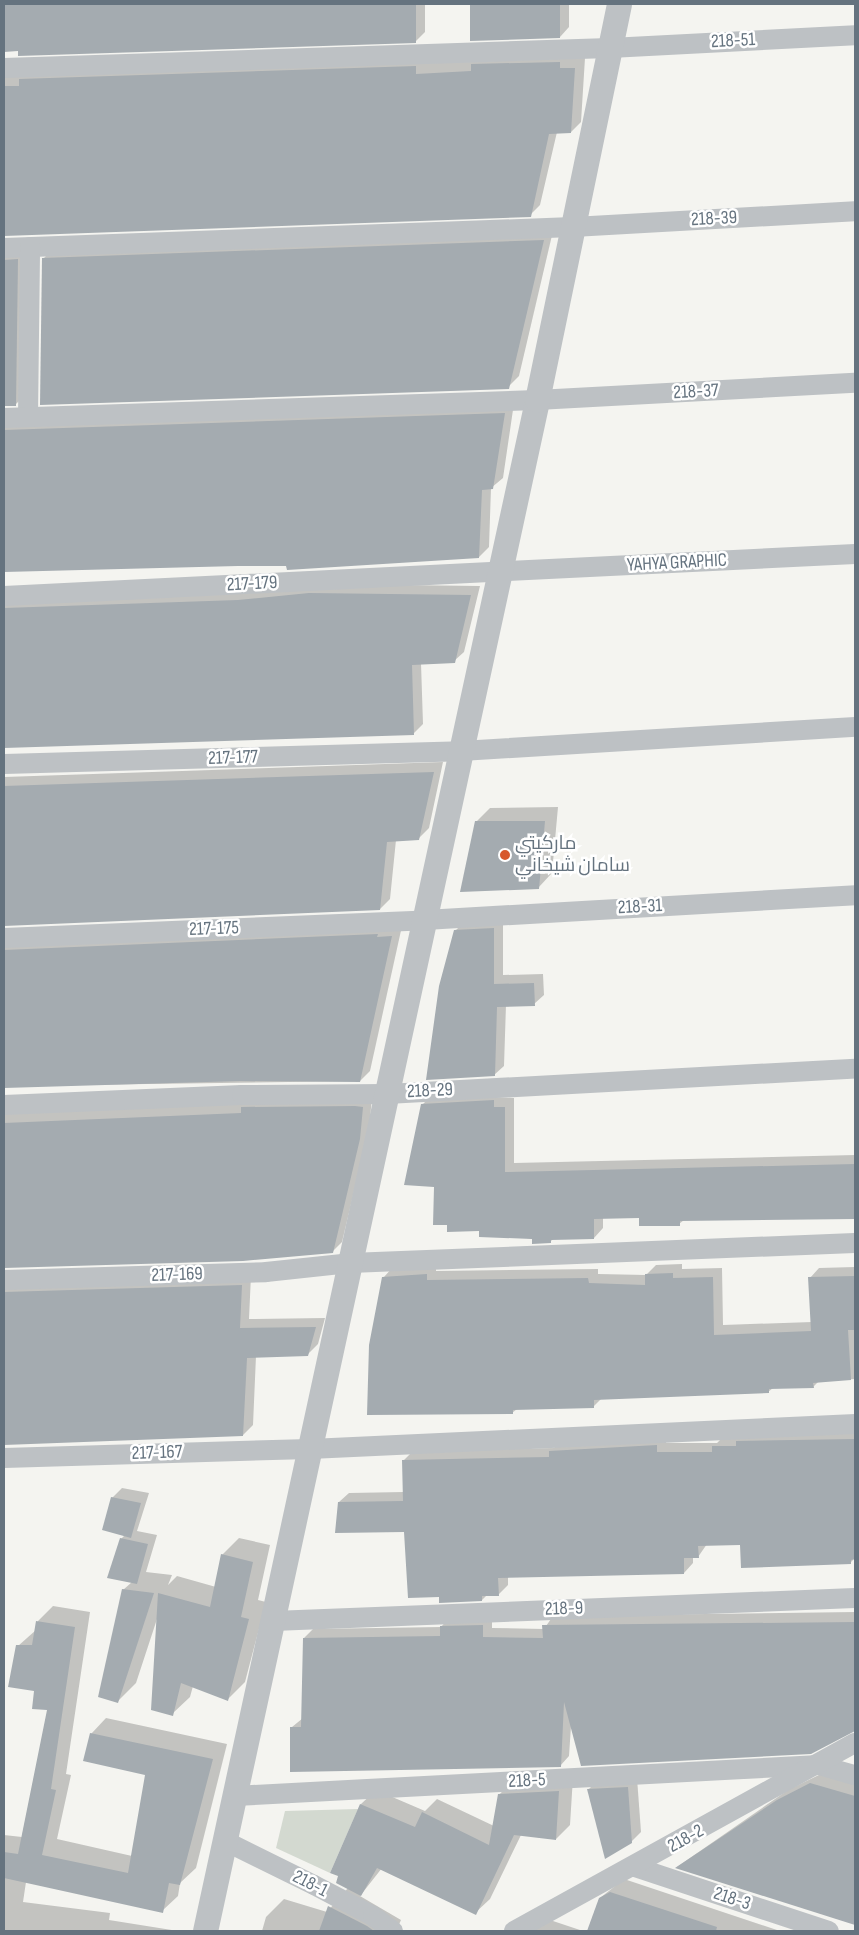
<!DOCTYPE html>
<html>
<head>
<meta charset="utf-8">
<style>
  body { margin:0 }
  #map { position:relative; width:859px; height:1935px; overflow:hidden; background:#f4f4f0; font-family:"Sofia Sans Condensed",Cairo,sans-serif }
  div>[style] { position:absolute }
  .green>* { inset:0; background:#d3d9d0 }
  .shadow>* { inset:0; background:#0003 }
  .building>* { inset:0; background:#a4abb0 }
  .minor>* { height:20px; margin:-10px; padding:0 10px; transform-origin:10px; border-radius:10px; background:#bdc1c4 }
  .tertiary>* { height:25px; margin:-12.5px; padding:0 12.5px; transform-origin:12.5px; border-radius:12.5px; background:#bdc1c4 }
  .dots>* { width:14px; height:14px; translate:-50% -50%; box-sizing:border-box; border:2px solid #fff; border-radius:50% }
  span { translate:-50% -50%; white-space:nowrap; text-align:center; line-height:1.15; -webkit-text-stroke:5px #fff; paint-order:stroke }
  .street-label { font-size:19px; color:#65737f }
  .poi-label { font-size:19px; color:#65737f }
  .left { translate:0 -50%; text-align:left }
  .frame { position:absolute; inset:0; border:5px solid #65737f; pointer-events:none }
</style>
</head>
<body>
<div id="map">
  <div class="green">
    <div style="clip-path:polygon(358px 1809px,330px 1873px,276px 1848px,285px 1811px)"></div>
  </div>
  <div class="shadow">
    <div style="clip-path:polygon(4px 4px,425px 4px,425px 32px,416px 41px,4px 50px)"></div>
    <div style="clip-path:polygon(471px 4px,569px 4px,569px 27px,560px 37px,472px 39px)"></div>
    <div style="clip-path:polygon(585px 58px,581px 122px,571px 132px,557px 132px,540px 205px,530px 215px,4px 235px,4px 77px)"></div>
    <div style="clip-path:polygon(553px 231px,519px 376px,509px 386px,43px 259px,53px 249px)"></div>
    <div style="clip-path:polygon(4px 241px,28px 250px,26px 394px,16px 404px,4px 405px)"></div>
    <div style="clip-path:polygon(514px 403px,503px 478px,491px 488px,489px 547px,479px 557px,4px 571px,4px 411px)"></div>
    <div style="clip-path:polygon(320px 584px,480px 586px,464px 652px,454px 661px,421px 663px,423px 724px,413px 734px,4px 747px,4px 599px)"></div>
    <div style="clip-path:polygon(443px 762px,429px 828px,418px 839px,396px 840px,390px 899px,380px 909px,4px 925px,4px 777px)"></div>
    <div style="clip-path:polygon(558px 807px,552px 873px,538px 888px,476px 822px,490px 808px)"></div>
    <div style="clip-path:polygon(503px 919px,503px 975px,543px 974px,544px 995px,534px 1004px,506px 1005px,504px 1066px,494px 1075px,455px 931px,465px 921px)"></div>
    <div style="clip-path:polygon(402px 926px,370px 1071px,360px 1081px,4px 1086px,4px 933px)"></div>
    <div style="clip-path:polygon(432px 1095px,514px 1098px,514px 1163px,855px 1155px,855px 1218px,684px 1220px,679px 1224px,640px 1217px,603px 1217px,603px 1228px,594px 1238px,554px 1238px,550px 1242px,480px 1230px,435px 1186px,422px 1105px)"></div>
    <div style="clip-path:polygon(372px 1098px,369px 1128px,342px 1242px,332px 1252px,243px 1260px,4px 1267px,4px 1114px)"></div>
    <div style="clip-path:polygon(682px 1264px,682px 1269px,722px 1268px,723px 1325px,812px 1322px,810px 1278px,819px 1268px,855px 1267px,855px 1379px,819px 1381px,813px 1387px,773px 1388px,768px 1392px,601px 1399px,593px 1407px,517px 1409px,512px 1413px,384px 1277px,393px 1267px,436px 1265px,436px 1271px,598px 1269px,598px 1274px,646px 1275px,656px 1265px)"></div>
    <div style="clip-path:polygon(251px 1275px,249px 1319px,325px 1318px,318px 1344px,308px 1354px,256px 1356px,253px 1425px,243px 1435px,4px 1444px,4px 1277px)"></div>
    <div style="clip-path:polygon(855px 1430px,855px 1558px,850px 1563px,741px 1543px,707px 1544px,698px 1557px,693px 1557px,693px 1563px,684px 1573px,508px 1576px,508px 1585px,498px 1595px,487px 1595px,482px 1600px,440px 1596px,406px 1530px,339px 1502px,349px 1493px,404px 1492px,403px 1461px,413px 1451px,554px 1448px,560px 1442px,666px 1436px,666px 1443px,717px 1443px,723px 1437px)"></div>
    <div style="clip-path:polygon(122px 1488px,149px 1493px,137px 1531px,157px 1535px,146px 1572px,172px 1575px,168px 1585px,177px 1576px,216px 1587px,222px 1555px,239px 1538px,270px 1545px,258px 1600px,266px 1602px,245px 1682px,228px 1699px,193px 1686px,190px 1697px,172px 1714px,157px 1619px,136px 1683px,118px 1701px,123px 1590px,132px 1582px,121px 1539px,125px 1535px,112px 1498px)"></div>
    <div style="clip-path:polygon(53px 1606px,90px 1612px,66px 1774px,71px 1775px,57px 1839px,132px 1856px,146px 1774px,91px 1734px,106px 1718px,227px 1744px,196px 1868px,180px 1883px,178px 1896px,162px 1911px,26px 1882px,23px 1902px,110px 1913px,109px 1920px,178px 1931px,4px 1931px,4px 1835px,22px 1837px,48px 1709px,35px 1689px,18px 1646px,36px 1630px,38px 1621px)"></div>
    <div style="clip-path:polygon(855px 1612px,855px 1730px,811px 1752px,571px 1726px,569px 1756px,560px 1766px,292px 1727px,303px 1718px,304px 1638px,313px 1629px,441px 1627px,450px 1617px,492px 1616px,492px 1628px,544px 1629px,553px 1616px)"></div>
    <div style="clip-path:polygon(821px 1774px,855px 1783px,855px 1923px,677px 1867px,788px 1790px)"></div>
    <div style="clip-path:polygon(573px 1777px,570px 1825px,556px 1839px,521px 1835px,490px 1899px,475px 1913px,382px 1868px,360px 1896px,401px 1920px,396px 1931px,262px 1931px,266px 1917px,284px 1899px,327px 1912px,348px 1888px,340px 1876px,332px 1872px,361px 1804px,376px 1790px,425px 1811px,437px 1799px,494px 1826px,499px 1795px,513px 1780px)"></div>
    <div style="clip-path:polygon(637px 1778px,641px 1832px,631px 1842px,588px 1790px,598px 1780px)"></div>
    <div style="clip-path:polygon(624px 1879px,780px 1931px,589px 1931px,600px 1898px)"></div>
    <div style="clip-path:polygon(550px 1920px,583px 1931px,528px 1931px)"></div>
  </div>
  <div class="building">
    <div style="clip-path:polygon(4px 4px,416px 4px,416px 43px,18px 56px,18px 51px,4px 52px)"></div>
    <div style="clip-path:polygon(470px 4px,560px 4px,560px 38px,470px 41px)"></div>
    <div style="clip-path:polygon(560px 62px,560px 68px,575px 68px,571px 133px,549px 134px,531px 217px,4px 236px,4px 86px,19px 86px,19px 79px,416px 66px,416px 74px,471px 71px,471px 64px)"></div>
    <div style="clip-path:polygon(544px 240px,509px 389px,40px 405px,42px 258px)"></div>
    <div style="clip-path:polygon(18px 259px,16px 406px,4px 406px,4px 260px)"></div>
    <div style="clip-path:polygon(505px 413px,493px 489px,482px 490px,479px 558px,287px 570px,286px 566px,238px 566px,4px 572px,4px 430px)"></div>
    <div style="clip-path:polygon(309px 593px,471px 595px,455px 663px,412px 665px,414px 735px,4px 748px,4px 608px,238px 600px)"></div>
    <div style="clip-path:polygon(434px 772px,419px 840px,387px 842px,380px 910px,4px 926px,4px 786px)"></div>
    <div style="clip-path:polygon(475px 821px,545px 821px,539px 889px,460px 892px)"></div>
    <div style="clip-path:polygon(494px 928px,494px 984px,534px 983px,535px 1006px,497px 1007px,495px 1076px,426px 1080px,439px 986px,454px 930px)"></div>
    <div style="clip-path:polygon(378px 934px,377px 937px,392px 936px,360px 1082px,240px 1081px,4px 1088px,4px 950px)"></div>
    <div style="clip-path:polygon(494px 1100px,494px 1107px,505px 1107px,505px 1172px,855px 1164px,855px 1219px,680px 1221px,680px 1226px,639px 1226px,639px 1218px,594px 1219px,594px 1239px,551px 1240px,551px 1243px,532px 1244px,532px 1239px,479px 1237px,479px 1231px,447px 1232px,447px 1225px,433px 1225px,434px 1187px,404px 1185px,421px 1104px)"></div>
    <div style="clip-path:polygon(355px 1106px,363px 1107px,360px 1139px,333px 1253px,243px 1261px,4px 1268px,4px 1123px,241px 1113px,241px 1107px)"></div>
    <div style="clip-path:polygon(673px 1273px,673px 1278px,713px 1277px,714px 1335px,811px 1331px,808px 1277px,855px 1276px,855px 1330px,848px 1330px,851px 1380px,813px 1383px,814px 1388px,769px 1389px,769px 1393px,594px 1400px,594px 1408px,513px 1410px,513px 1414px,367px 1415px,369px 1345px,382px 1277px,427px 1274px,427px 1280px,588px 1278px,589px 1283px,645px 1285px,645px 1274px)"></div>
    <div style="clip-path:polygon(242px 1285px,240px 1328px,316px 1327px,308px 1356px,247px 1358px,243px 1436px,4px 1445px,4px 1292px)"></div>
    <div style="clip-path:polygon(855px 1439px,855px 1559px,851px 1560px,851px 1564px,741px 1568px,740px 1545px,698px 1546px,699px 1558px,684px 1558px,684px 1574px,498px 1578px,499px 1596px,482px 1596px,482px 1601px,439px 1603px,439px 1597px,408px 1598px,404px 1532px,335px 1533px,338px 1502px,403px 1501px,402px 1460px,549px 1457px,549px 1451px,657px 1445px,657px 1452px,712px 1452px,712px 1446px,736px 1446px,736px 1441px)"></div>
    <div style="clip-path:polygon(111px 1497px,141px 1503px,131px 1538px,102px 1530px)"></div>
    <div style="clip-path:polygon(120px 1538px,148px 1544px,137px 1584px,107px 1578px)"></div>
    <div style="clip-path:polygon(221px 1554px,253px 1562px,241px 1617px,249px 1619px,228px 1701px,181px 1683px,173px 1716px,151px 1710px,158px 1593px,210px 1607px)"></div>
    <div style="clip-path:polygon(122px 1589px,154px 1593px,118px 1703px,98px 1697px)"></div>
    <div style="clip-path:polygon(36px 1621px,75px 1627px,51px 1789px,56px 1790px,42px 1855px,128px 1873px,145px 1775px,83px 1761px,90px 1733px,213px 1759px,180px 1885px,169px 1883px,163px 1913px,4px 1878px,4px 1852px,18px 1854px,47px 1710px,32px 1709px,34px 1691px,8px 1687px,16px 1645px,32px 1645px)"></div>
    <div style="clip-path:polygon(855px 1622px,855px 1731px,811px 1754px,581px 1766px,564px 1702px,561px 1767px,290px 1772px,290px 1727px,301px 1727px,303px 1638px,440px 1636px,440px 1626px,483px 1625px,483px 1637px,543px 1638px,542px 1625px)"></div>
    <div style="clip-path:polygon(810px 1783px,855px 1796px,855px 1925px,675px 1868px,777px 1800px)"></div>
    <div style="clip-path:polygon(628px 1787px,632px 1843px,605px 1859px,587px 1789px)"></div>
    <div style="clip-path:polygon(559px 1791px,556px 1840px,514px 1835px,476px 1915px,377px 1868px,361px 1896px,336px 1883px,338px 1876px,330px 1873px,360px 1804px,415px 1827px,422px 1812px,489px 1845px,498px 1794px)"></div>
    <div style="clip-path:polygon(610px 1892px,717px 1927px,716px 1931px,587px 1931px,599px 1898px)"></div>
    <div style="clip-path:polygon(328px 1906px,367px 1926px,374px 1931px,319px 1931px)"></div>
  </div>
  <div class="minor">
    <div style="left:4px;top:68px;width:606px;rotate:-1.89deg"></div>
    <div style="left:610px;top:48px;width:245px;rotate:-3deg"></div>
    <div style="left:4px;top:248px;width:569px;rotate:-2.11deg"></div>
    <div style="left:573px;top:227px;width:282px;rotate:-3.2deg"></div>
    <div style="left:28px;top:417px;width:170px;rotate:-89.3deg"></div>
    <div style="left:4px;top:418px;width:533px;rotate:-1.93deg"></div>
    <div style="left:537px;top:400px;width:318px;rotate:-3.1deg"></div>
    <div style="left:4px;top:596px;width:852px;rotate:-2.83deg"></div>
    <div style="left:4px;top:764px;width:457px;rotate:-1.6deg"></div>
    <div style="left:461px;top:751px;width:395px;rotate:-3.5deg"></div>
    <div style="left:4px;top:938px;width:421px;rotate:-2.4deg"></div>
    <div style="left:425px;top:920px;width:431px;rotate:-3.3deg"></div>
    <div style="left:4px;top:1105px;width:238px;rotate:-2.4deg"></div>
    <div style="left:242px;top:1095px;width:145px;rotate:-0.4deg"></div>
    <div style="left:387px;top:1094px;width:469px;rotate:-3.1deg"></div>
    <div style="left:4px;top:1280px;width:262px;rotate:-1.7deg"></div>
    <div style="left:266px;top:1272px;width:84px;rotate:-6.1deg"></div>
    <div style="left:350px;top:1263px;width:505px;rotate:-2.27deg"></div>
    <div style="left:4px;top:1458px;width:306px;rotate:-1.7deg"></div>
    <div style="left:310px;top:1449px;width:546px;rotate:-2.63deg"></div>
    <div style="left:273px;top:1621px;width:582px;rotate:-2.26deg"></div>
    <div style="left:235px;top:1796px;width:585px;rotate:-3.04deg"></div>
    <div style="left:819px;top:1765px;width:37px;rotate:16deg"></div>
    <div style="left:225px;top:1841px;width:99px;rotate:26.3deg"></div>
    <div style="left:314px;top:1885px;width:67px;rotate:27.7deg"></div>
    <div style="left:373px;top:1916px;width:25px;rotate:37deg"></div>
    <div style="left:635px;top:1867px;width:204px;rotate:18.3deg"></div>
    <div style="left:514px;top:1931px;width:389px;rotate:-28.9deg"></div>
  </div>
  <div class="tertiary">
    <div style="left:205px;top:1931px;width:1567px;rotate:-77.76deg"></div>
    <div style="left:537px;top:400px;width:404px;rotate:-78.3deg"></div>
  </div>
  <div class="dots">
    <div style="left:505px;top:855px;background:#d7582d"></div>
  </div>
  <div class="street-label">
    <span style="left:733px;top:41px;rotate:-3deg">218-51</span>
    <span style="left:714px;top:219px;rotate:-3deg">218-39</span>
    <span style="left:696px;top:392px;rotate:-3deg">218-37</span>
    <span style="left:677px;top:563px;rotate:-3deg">YAHYA GRAPHIC</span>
    <span style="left:252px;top:584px;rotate:-3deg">217-179</span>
    <span style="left:233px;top:758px;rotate:-2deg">217-177</span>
    <span style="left:640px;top:907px;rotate:-3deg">218-31</span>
    <span style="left:214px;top:929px;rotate:-2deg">217-175</span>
    <span style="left:430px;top:1091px;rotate:-3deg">218-29</span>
    <span style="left:177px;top:1275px;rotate:-2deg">217-169</span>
    <span style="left:157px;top:1453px;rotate:-2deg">217-167</span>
    <span style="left:564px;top:1609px;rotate:-2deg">218-9</span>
    <span style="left:527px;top:1781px;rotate:-3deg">218-5</span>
    <span style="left:686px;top:1839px;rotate:-29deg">218-2</span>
    <span style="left:310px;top:1884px;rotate:27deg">218-1</span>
    <span style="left:732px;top:1899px;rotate:18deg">218-3</span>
  </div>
  <div class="poi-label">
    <span class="left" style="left:515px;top:855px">ماركيتي<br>سامان شيخاني</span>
  </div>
  <div class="frame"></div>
</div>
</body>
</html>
